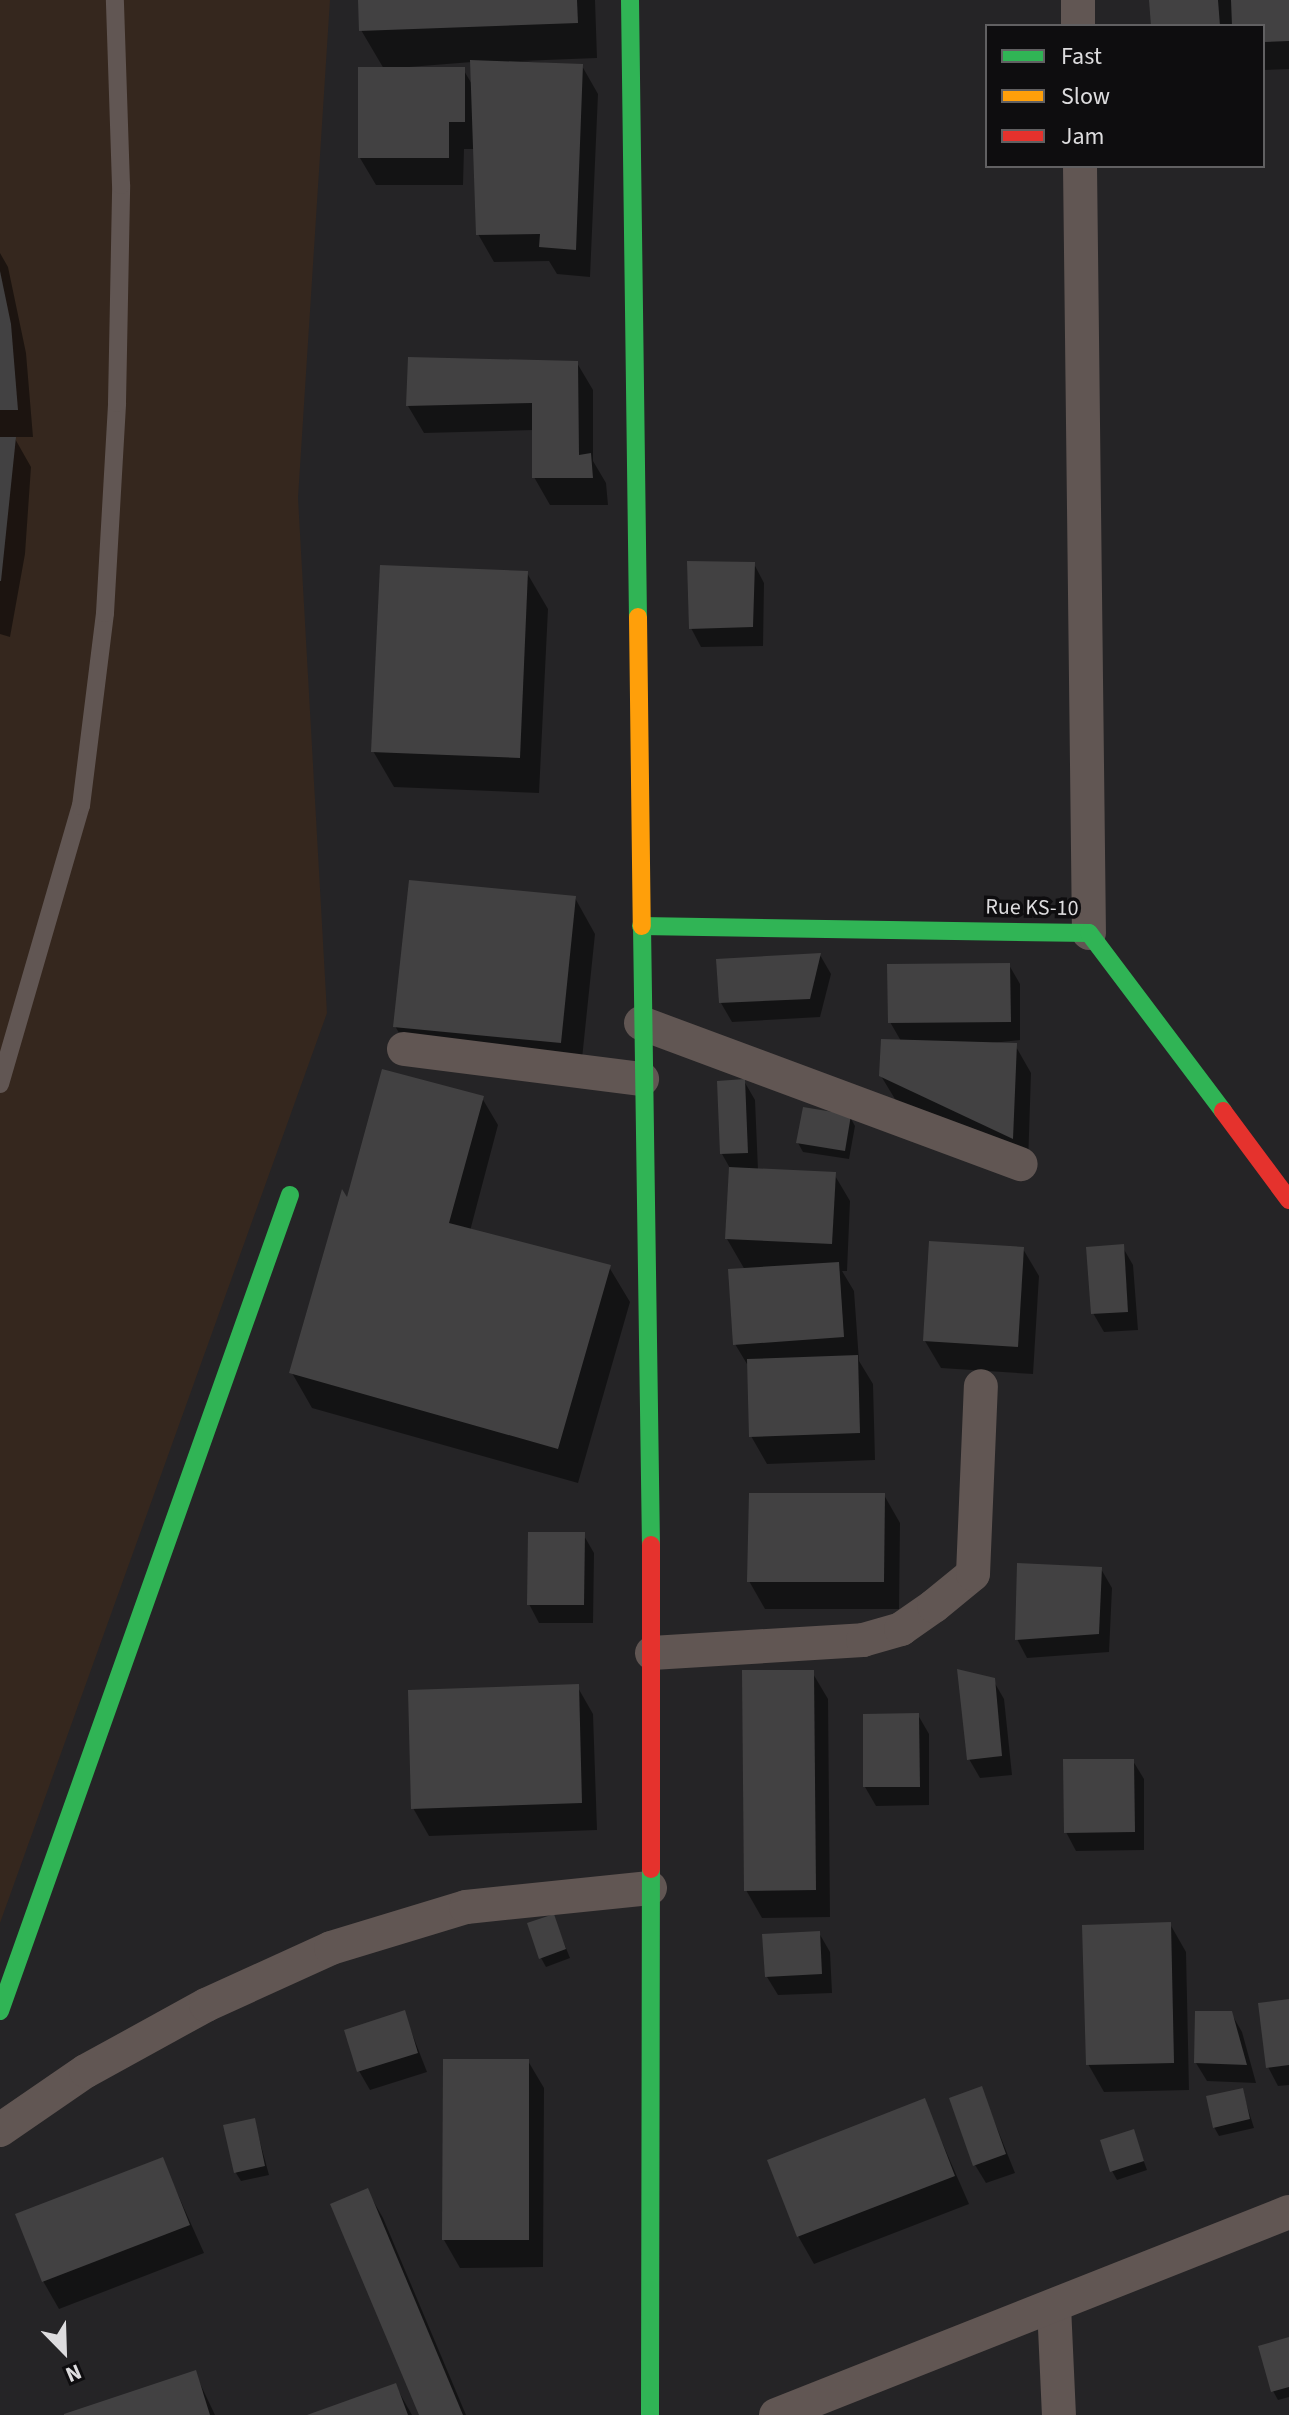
<!DOCTYPE html>
<html>
<head>
<meta charset="utf-8">
<style>
  body { margin:0 }
  #map { position:relative; width:1289px; height:2415px; overflow:hidden; background:#252426; font-family:"Source Sans 3",sans-serif }
  div>[style] { position:absolute }
  .commercial>* { inset:0; background:#35271e }
  .shadow>* { inset:0; background:#0007 }
  .building>* { inset:0; background:#424142 }
  .lane>* { height:18px; margin:-9px; padding:0 9px; transform-origin:9px; border-radius:9px; background:#615653 }
  .street>* { height:34px; margin:-17px; padding:0 17px; transform-origin:17px; border-radius:17px; background:#615653 }
  .fast>* { height:18px; margin:-9px; padding:0 9px; transform-origin:9px; border-radius:9px; background:#30b455 }
  .slow>* { height:18px; margin:-9px; padding:0 9px; transform-origin:9px; border-radius:9px; background:#ff9f0a }
  .jam>* { height:18px; margin:-9px; padding:0 9px; transform-origin:9px; border-radius:9px; background:#e5322d }
  span { translate:-50% -50%; white-space:nowrap; text-align:center; line-height:1.15; -webkit-text-stroke:7px #0e0d0f; paint-order:stroke }
  .street-label { font-size:22px; color:#dddcde }
  .legend { position:absolute; left:985px; top:24px; width:280px; height:144px; box-sizing:border-box; background:#0e0d0f; border:2px solid #616062; margin:0; padding:10px 14px; list-style:none; font-size:24px; color:#dddcde }
  .legend li { display:flex; align-items:center; gap:16px; height:40px }
  .legend b { width:40px; border:2px solid #616062 }
  .north { position:absolute; left:24px; top:2311px; width:80px; height:80px; -webkit-text-stroke:6px #0e0d0f; paint-order:stroke; rotate:157deg; font-size:22px; font-weight:700; line-height:32px; text-align:center; color:#dddcde }
  .north::after { content:''; display:block; margin:auto; width:28px; height:36px; background:#dddcde; clip-path:polygon(50% 0,100% 100%,50% 72%,0 100%) }
</style>
</head>
<body>
<div id="map">
  <div class="commercial">
    <div style="clip-path:polygon(0 0,330px 0,298px 498px,327px 1013px,0 1923px)"></div>
  </div>
  <div class="shadow">
    <div style="clip-path:polygon(360px 0,595px 0,597px 58px,520px 61px,582px 66px,598px 94px,590px 277px,557px 274px,549px 261px,494px 262px,478px 234px,475px 149px,464px 149px,463px 185px,376px 185px,360px 158px,463px 69px,473px 86px,472px 62px,384px 69px,361px 30px)"></div>
    <div style="clip-path:polygon(1151px 0,1289px 0,1289px 69px,1263px 70px,1263px 26px,1153px 26px)"></div>
    <div style="clip-path:polygon(0 253px,8px 267px,26px 353px,33px 437px,14px 437px,31px 467px,25px 554px,10px 637px,0 634px)"></div>
    <div style="clip-path:polygon(577px 363px,593px 390px,593px 461px,606px 483px,608px 505px,550px 505px,534px 477px,534px 430px,424px 433px,408px 406px)"></div>
    <div style="clip-path:polygon(754px 564px,764px 583px,763px 646px,701px 647px,691px 628px)"></div>
    <div style="clip-path:polygon(527px 573px,548px 609px,539px 793px,394px 787px,373px 751px)"></div>
    <div style="clip-path:polygon(575px 898px,595px 934px,580px 1078px,416px 1062px,395px 1026px)"></div>
    <div style="clip-path:polygon(820px 955px,831px 974px,820px 1017px,732px 1022px,721px 1003px)"></div>
    <div style="clip-path:polygon(1009px 965px,1020px 984px,1020px 1040px,982px 1044px,1015px 1045px,1031px 1073px,1028px 1165px,898px 1104px,881px 1076px,901px 1041px,890px 1022px)"></div>
    <div style="clip-path:polygon(744px 1081px,755px 1100px,758px 1170px,834px 1174px,850px 1201px,847px 1271px,842px 1271px,854px 1291px,859px 1361px,873px 1384px,875px 1460px,767px 1464px,751px 1436px,750px 1369px,735px 1344px,745px 1270px,727px 1239px,731px 1170px,722px 1154px)"></div>
    <div style="clip-path:polygon(482px 1098px,498px 1125px,470px 1231px,609px 1267px,630px 1302px,578px 1483px,312px 1408px,292px 1373px,348px 1202px)"></div>
    <div style="clip-path:polygon(850px 1117px,855px 1126px,849px 1159px,803px 1152px,798px 1143px)"></div>
    <div style="clip-path:polygon(1122px 1246px,1133px 1265px,1138px 1330px,1104px 1332px,1093px 1313px)"></div>
    <div style="clip-path:polygon(1023px 1249px,1039px 1276px,1033px 1374px,941px 1368px,925px 1341px)"></div>
    <div style="clip-path:polygon(884px 1495px,900px 1523px,899px 1609px,765px 1609px,749px 1581px)"></div>
    <div style="clip-path:polygon(583px 1534px,594px 1553px,593px 1623px,539px 1623px,529px 1604px)"></div>
    <div style="clip-path:polygon(1101px 1569px,1112px 1588px,1109px 1652px,1027px 1658px,1017px 1639px)"></div>
    <div style="clip-path:polygon(812px 1672px,828px 1699px,830px 1917px,762px 1918px,746px 1890px)"></div>
    <div style="clip-path:polygon(993px 1680px,1004px 1699px,1012px 1775px,980px 1778px,969px 1759px)"></div>
    <div style="clip-path:polygon(577px 1686px,593px 1714px,597px 1830px,429px 1836px,413px 1808px)"></div>
    <div style="clip-path:polygon(918px 1715px,929px 1734px,929px 1805px,876px 1806px,865px 1787px)"></div>
    <div style="clip-path:polygon(1133px 1761px,1144px 1779px,1144px 1850px,1076px 1851px,1066px 1832px)"></div>
    <div style="clip-path:polygon(553px 1916px,570px 1958px,546px 1967px,541px 1958px)"></div>
    <div style="clip-path:polygon(1170px 1924px,1186px 1952px,1189px 2090px,1104px 2092px,1088px 2064px)"></div>
    <div style="clip-path:polygon(819px 1933px,830px 1952px,832px 1993px,778px 1995px,767px 1977px)"></div>
    <div style="clip-path:polygon(1289px 2001px,1289px 2085px,1278px 2086px,1268px 2067px)"></div>
    <div style="clip-path:polygon(404px 2013px,427px 2072px,370px 2090px,359px 2071px)"></div>
    <div style="clip-path:polygon(1231px 2013px,1242px 2032px,1256px 2083px,1207px 2081px,1196px 2063px)"></div>
    <div style="clip-path:polygon(528px 2061px,544px 2088px,543px 2267px,460px 2268px,444px 2240px)"></div>
    <div style="clip-path:polygon(981px 2088px,1015px 2173px,986px 2183px,975px 2165px)"></div>
    <div style="clip-path:polygon(1242px 2090px,1254px 2128px,1219px 2136px,1214px 2127px)"></div>
    <div style="clip-path:polygon(924px 2101px,969px 2204px,814px 2264px,798px 2236px)"></div>
    <div style="clip-path:polygon(254px 2120px,269px 2175px,241px 2181px,236px 2173px)"></div>
    <div style="clip-path:polygon(1133px 2132px,1147px 2170px,1117px 2180px,1112px 2171px)"></div>
    <div style="clip-path:polygon(162px 2159px,204px 2253px,59px 2309px,43px 2281px)"></div>
    <div style="clip-path:polygon(367px 2190px,383px 2218px,466px 2415px,421px 2415px)"></div>
    <div style="clip-path:polygon(1289px 2340px,1289px 2397px,1278px 2400px,1273px 2391px)"></div>
    <div style="clip-path:polygon(195px 2373px,215px 2415px,68px 2415px)"></div>
    <div style="clip-path:polygon(395px 2385px,412px 2415px,311px 2415px)"></div>
  </div>
  <div class="building">
    <div style="clip-path:polygon(358px 0,577px 0,578px 23px,359px 31px)"></div>
    <div style="clip-path:polygon(1149px 0,1218px 0,1220px 26px,1151px 26px)"></div>
    <div style="clip-path:polygon(1231px 0,1289px 0,1289px 41px,1263px 42px,1263px 26px,1232px 26px)"></div>
    <div style="clip-path:polygon(470px 60px,583px 64px,576px 250px,539px 247px,540px 234px,476px 235px)"></div>
    <div style="clip-path:polygon(358px 67px,465px 67px,465px 122px,449px 122px,449px 158px,358px 158px)"></div>
    <div style="clip-path:polygon(0 271px,11px 324px,18px 410px,0 410px)"></div>
    <div style="clip-path:polygon(408px 357px,578px 361px,579px 455px,591px 453px,593px 478px,532px 478px,532px 403px,406px 406px)"></div>
    <div style="clip-path:polygon(0 437px,16px 437px,1px 581px,0 581px)"></div>
    <div style="clip-path:polygon(687px 561px,755px 562px,753px 627px,689px 629px)"></div>
    <div style="clip-path:polygon(380px 565px,528px 571px,520px 758px,371px 752px)"></div>
    <div style="clip-path:polygon(409px 880px,576px 896px,561px 1043px,393px 1027px)"></div>
    <div style="clip-path:polygon(821px 953px,810px 999px,719px 1003px,716px 959px)"></div>
    <div style="clip-path:polygon(1010px 963px,1011px 1022px,888px 1023px,887px 964px)"></div>
    <div style="clip-path:polygon(881px 1039px,1017px 1043px,1013px 1139px,879px 1076px)"></div>
    <div style="clip-path:polygon(382px 1069px,484px 1096px,449px 1223px,611px 1265px,558px 1449px,289px 1373px,342px 1189px,347px 1197px)"></div>
    <div style="clip-path:polygon(745px 1079px,748px 1153px,720px 1154px,717px 1081px)"></div>
    <div style="clip-path:polygon(803px 1107px,851px 1115px,845px 1151px,796px 1143px)"></div>
    <div style="clip-path:polygon(729px 1167px,836px 1172px,832px 1244px,725px 1239px)"></div>
    <div style="clip-path:polygon(929px 1241px,1024px 1247px,1018px 1347px,923px 1341px)"></div>
    <div style="clip-path:polygon(1124px 1244px,1128px 1312px,1091px 1314px,1086px 1247px)"></div>
    <div style="clip-path:polygon(839px 1262px,844px 1337px,733px 1345px,728px 1269px)"></div>
    <div style="clip-path:polygon(858px 1355px,860px 1433px,749px 1437px,747px 1359px)"></div>
    <div style="clip-path:polygon(749px 1493px,885px 1493px,884px 1582px,747px 1582px)"></div>
    <div style="clip-path:polygon(528px 1532px,585px 1532px,584px 1605px,527px 1605px)"></div>
    <div style="clip-path:polygon(1017px 1563px,1102px 1567px,1099px 1634px,1015px 1640px)"></div>
    <div style="clip-path:polygon(957px 1669px,995px 1678px,1002px 1756px,967px 1760px)"></div>
    <div style="clip-path:polygon(742px 1670px,814px 1670px,816px 1890px,744px 1891px)"></div>
    <div style="clip-path:polygon(579px 1684px,582px 1803px,411px 1809px,408px 1690px)"></div>
    <div style="clip-path:polygon(919px 1713px,920px 1787px,863px 1787px,863px 1714px)"></div>
    <div style="clip-path:polygon(1063px 1759px,1134px 1759px,1135px 1832px,1064px 1833px)"></div>
    <div style="clip-path:polygon(554px 1914px,566px 1949px,539px 1959px,527px 1923px)"></div>
    <div style="clip-path:polygon(1171px 1922px,1174px 2063px,1086px 2065px,1082px 1925px)"></div>
    <div style="clip-path:polygon(820px 1931px,822px 1974px,765px 1977px,762px 1934px)"></div>
    <div style="clip-path:polygon(1289px 1999px,1289px 2065px,1266px 2068px,1258px 2003px)"></div>
    <div style="clip-path:polygon(405px 2010px,418px 2053px,357px 2072px,344px 2030px)"></div>
    <div style="clip-path:polygon(1195px 2011px,1232px 2011px,1247px 2065px,1194px 2063px)"></div>
    <div style="clip-path:polygon(443px 2059px,529px 2059px,529px 2240px,442px 2240px)"></div>
    <div style="clip-path:polygon(982px 2086px,1006px 2154px,973px 2166px,949px 2098px)"></div>
    <div style="clip-path:polygon(1243px 2088px,1250px 2119px,1213px 2128px,1206px 2096px)"></div>
    <div style="clip-path:polygon(925px 2098px,955px 2176px,797px 2237px,767px 2160px)"></div>
    <div style="clip-path:polygon(255px 2118px,265px 2166px,234px 2173px,223px 2125px)"></div>
    <div style="clip-path:polygon(1134px 2129px,1144px 2161px,1110px 2172px,1100px 2140px)"></div>
    <div style="clip-path:polygon(163px 2157px,190px 2225px,42px 2282px,15px 2214px)"></div>
    <div style="clip-path:polygon(368px 2188px,463px 2415px,419px 2415px,330px 2204px)"></div>
    <div style="clip-path:polygon(1289px 2337px,1289px 2387px,1271px 2392px,1258px 2346px)"></div>
    <div style="clip-path:polygon(196px 2370px,210px 2415px,64px 2415px,64px 2414px)"></div>
    <div style="clip-path:polygon(396px 2383px,408px 2415px,307px 2415px)"></div>
  </div>
  <div class="lane">
    <div style="left:0;top:1084px;width:290px;rotate:-73.8deg"></div>
    <div style="left:81px;top:806px;width:194px;rotate:-82.9deg"></div>
    <div style="left:105px;top:613px;width:210px;rotate:-86.7deg"></div>
    <div style="left:117px;top:403px;width:218px;rotate:-88.9deg"></div>
    <div style="left:121px;top:185px;width:185px;rotate:-91.9deg"></div>
  </div>
  <div class="street">
    <div style="left:1078px;top:0;width:26px;rotate:90deg"></div>
    <div style="left:1080px;top:166px;width:767px;rotate:89.33deg"></div>
    <div style="left:641px;top:1023px;width:405px;rotate:20.4deg"></div>
    <div style="left:404px;top:1049px;width:240px;rotate:7.2deg"></div>
    <div style="left:652px;top:1653px;width:211px;rotate:-3.5deg"></div>
    <div style="left:863px;top:1640px;width:40px;rotate:-16deg"></div>
    <div style="left:901px;top:1629px;width:40px;rotate:-34.9deg"></div>
    <div style="left:934px;top:1606px;width:50px;rotate:-39.4deg"></div>
    <div style="left:973px;top:1574px;width:188px;rotate:-87.6deg"></div>
    <div style="left:0;top:2130px;width:104px;rotate:-34.5deg"></div>
    <div style="left:86px;top:2071px;width:137px;rotate:-28.8deg"></div>
    <div style="left:206px;top:2005px;width:137px;rotate:-24.5deg"></div>
    <div style="left:331px;top:1948px;width:141px;rotate:-16.9deg"></div>
    <div style="left:466px;top:1907px;width:185px;rotate:-5.9deg"></div>
    <div style="left:1054px;top:2306px;width:109px;rotate:87.4deg"></div>
    <div style="left:776px;top:2415px;width:552px;rotate:-21.59deg"></div>
  </div>
  <div class="fast">
    <div style="left:630px;top:0;width:617px;rotate:89.26deg"></div>
    <div style="left:641px;top:926px;width:448px;rotate:0.9deg"></div>
    <div style="left:1089px;top:933px;width:223px;rotate:53deg"></div>
    <div style="left:642px;top:926px;width:619px;rotate:89.17deg"></div>
    <div style="left:0;top:2011px;width:866px;rotate:-70.44deg"></div>
    <div style="left:650px;top:2415px;width:546px;rotate:-89.9deg"></div>
  </div>
  <div class="slow">
    <div style="left:638px;top:617px;width:309px;rotate:89.3deg"></div>
  </div>
  <div class="jam">
    <div style="left:1223px;top:1111px;width:111px;rotate:53.4deg"></div>
    <div style="left:651px;top:1545px;width:324px;rotate:90deg"></div>
  </div>
  <div class="street-label">
    <span style="left:1032px;top:908px;rotate:1deg">Rue KS-10</span>
  </div>
  <ul class="legend">
  <li><b style="height:10px;background:#30b455"></b>Fast</li>
  <li><b style="height:10px;background:#ff9f0a"></b>Slow</li>
  <li><b style="height:10px;background:#e5322d"></b>Jam</li>
  </ul>
  <div class="north">N</div>
</div>
</body>
</html>
